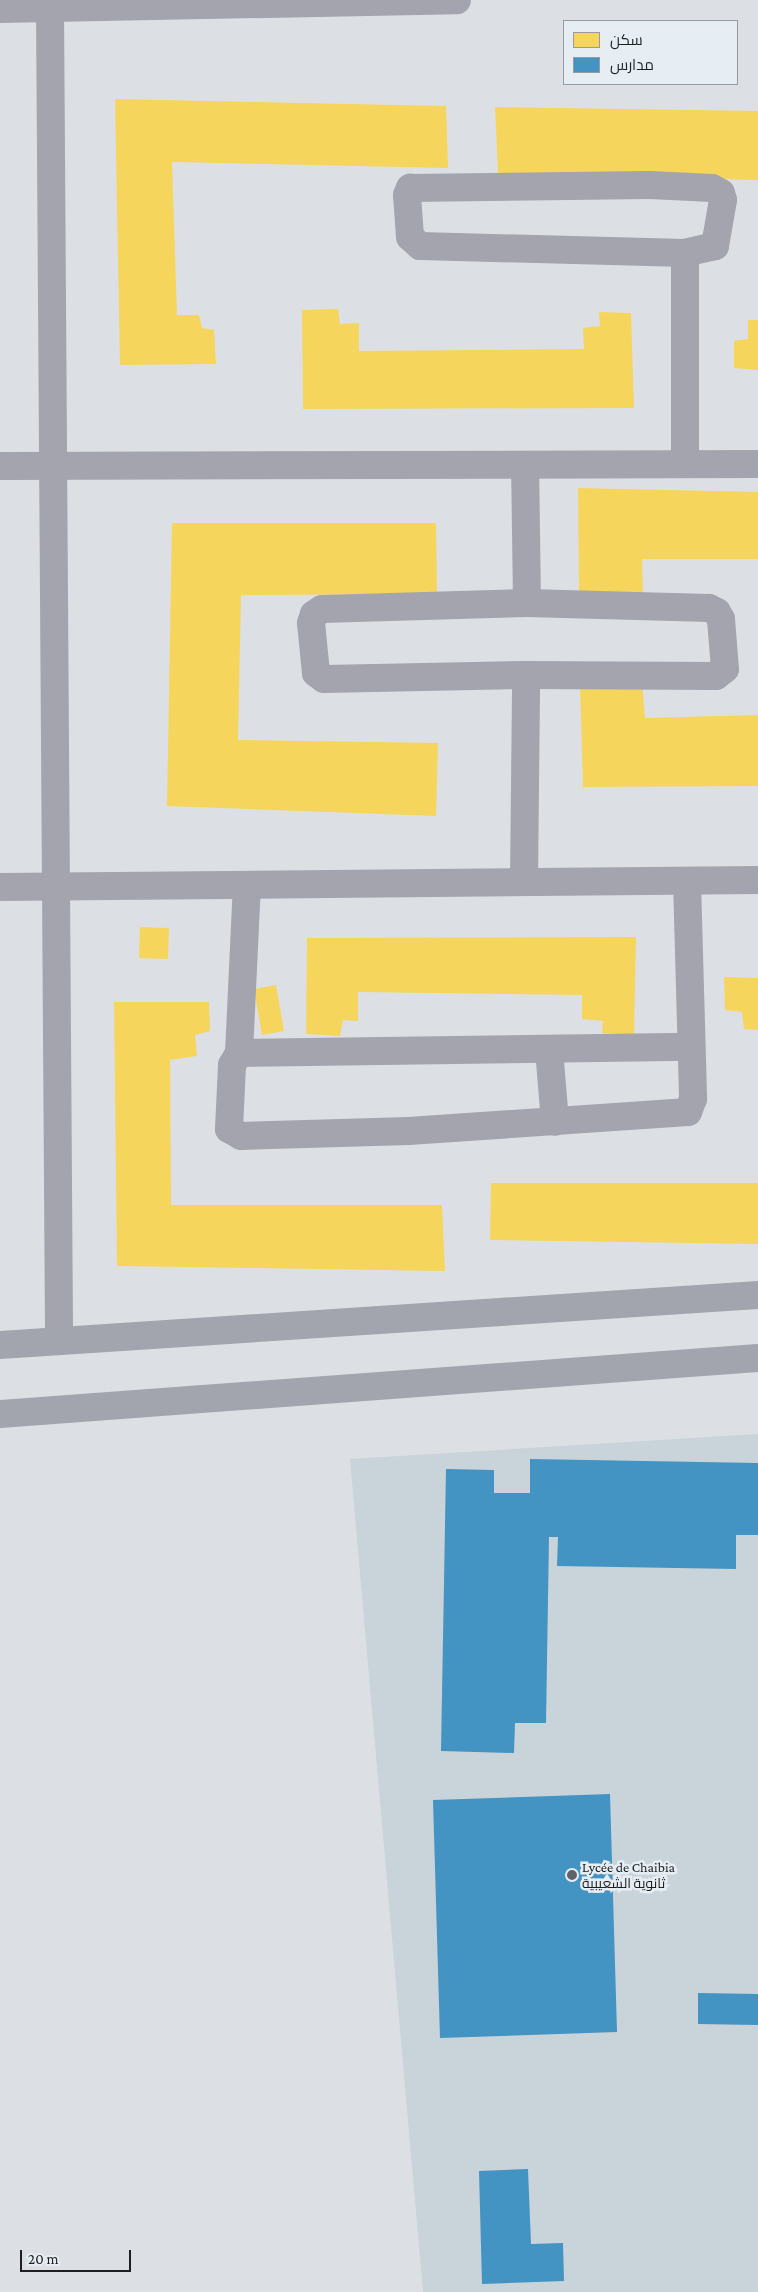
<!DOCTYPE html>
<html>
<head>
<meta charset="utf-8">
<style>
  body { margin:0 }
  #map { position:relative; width:758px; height:2292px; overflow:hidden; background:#dce0e4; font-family:"Crimson Pro",Cairo,serif }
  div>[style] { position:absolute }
  .built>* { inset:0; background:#c9d3da }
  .homes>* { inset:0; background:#f6d55c }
  .schools>* { inset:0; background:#4393c3 }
  .street>* { height:28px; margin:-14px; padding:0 14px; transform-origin:14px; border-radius:14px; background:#a3a4ae }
  .secondary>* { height:28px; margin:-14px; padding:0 14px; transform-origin:14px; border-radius:14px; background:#a2a4ae }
  .dots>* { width:14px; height:14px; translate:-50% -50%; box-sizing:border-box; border:2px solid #e6eef4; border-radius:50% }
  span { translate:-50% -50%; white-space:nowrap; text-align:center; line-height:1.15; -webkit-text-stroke:5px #e6eef4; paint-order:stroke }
  .poi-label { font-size:14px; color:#1c1f21 }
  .left { translate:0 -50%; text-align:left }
  .legend { position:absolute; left:563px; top:20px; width:175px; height:65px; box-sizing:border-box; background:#e6eef4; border:1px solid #959ba0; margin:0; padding:6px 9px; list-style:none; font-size:15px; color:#1c1f21 }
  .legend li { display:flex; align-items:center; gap:10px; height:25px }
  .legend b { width:25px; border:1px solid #959ba0 }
  .scale { position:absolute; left:20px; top:2250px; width:111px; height:22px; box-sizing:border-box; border:2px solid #1c1f21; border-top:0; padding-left:6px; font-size:15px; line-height:18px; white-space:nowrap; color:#1c1f21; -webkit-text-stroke:4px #e6eef4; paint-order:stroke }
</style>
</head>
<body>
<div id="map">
  <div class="built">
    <div style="clip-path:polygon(758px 1434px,758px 2292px,423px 2292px,350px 1459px)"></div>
  </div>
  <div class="homes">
    <div style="clip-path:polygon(115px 99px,446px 106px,448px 168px,172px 162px,177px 315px,199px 315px,202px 328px,214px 330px,216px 364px,120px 365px)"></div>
    <div style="clip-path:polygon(495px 107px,758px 111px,758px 180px,498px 173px)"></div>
    <div style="clip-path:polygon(338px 309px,340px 324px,359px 323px,359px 351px,584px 349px,583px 328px,600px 326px,599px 312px,631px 313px,634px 408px,303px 409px,302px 310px)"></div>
    <div style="clip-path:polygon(748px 320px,758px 320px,758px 370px,734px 368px,734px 341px,748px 339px)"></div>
    <div style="clip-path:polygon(578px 488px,758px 492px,758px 559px,642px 559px,643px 595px,579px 595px)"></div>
    <div style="clip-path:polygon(172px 523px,436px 523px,437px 594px,241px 595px,238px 740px,438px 743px,436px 816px,167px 806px)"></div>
    <div style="clip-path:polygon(642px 681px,645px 718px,758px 715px,758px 786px,583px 787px,580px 682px)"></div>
    <div style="clip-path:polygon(140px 927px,169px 928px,168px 959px,139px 958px)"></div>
    <div style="clip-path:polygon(636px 937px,634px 1035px,602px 1033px,603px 1021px,582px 1019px,582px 995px,358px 992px,358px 1021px,343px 1020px,340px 1036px,306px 1034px,307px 938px)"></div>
    <div style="clip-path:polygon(724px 977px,758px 978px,758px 1030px,744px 1029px,742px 1012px,725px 1010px)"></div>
    <div style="clip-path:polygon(276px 985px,284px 1031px,262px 1035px,254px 989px)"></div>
    <div style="clip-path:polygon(114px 1002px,209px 1002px,210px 1031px,195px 1035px,197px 1056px,170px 1060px,171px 1205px,442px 1205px,445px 1271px,117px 1266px)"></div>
    <div style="clip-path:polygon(491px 1183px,758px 1183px,758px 1244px,490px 1240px)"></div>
  </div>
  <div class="schools">
    <div style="clip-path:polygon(530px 1459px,758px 1463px,758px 1535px,736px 1535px,736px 1569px,557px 1566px,558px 1537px,549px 1537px,546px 1723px,515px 1723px,514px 1753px,441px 1751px,446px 1469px,494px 1470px,494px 1493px,530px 1493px)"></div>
    <div style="clip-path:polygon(610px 1794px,617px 2032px,440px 2038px,433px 1800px)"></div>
    <div style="clip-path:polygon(698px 1993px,758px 1994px,758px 2025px,698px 2024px)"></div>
    <div style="clip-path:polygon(528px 2169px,531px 2244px,563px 2243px,564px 2281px,482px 2284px,479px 2171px)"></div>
  </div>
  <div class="street">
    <div style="left:50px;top:8px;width:1333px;rotate:89.61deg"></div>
    <div style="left:0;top:9px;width:457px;rotate:-1.1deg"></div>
    <div style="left:650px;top:185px;width:62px;rotate:2.8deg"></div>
    <div style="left:712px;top:188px;width:10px;rotate:29deg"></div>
    <div style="left:721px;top:193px;width:7px;rotate:74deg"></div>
    <div style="left:723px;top:200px;width:47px;rotate:99.9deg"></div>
    <div style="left:715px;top:246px;width:31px;rotate:167deg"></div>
    <div style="left:685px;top:253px;width:265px;rotate:-178.5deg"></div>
    <div style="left:420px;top:246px;width:13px;rotate:-138deg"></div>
    <div style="left:410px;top:237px;width:42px;rotate:-94.1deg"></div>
    <div style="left:407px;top:195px;width:8px;rotate:-67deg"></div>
    <div style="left:410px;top:188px;width:240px;rotate:-0.7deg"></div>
    <div style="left:685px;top:464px;width:211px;rotate:-90deg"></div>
    <div style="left:0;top:466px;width:758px;rotate:-0.15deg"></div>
    <div style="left:526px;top:675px;width:190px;rotate:0.3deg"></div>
    <div style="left:716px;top:676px;width:11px;rotate:-38deg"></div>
    <div style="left:725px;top:669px;width:50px;rotate:-94.6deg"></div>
    <div style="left:721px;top:619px;width:8px;rotate:-120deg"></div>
    <div style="left:717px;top:612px;width:9px;rotate:-153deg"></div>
    <div style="left:709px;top:608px;width:182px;rotate:-178.4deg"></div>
    <div style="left:687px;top:881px;width:218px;rotate:88.4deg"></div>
    <div style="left:693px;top:1099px;width:14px;rotate:111deg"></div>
    <div style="left:688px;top:1112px;width:280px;rotate:176.1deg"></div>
    <div style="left:409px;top:1131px;width:168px;rotate:178.3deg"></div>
    <div style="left:241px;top:1136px;width:14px;rotate:-150deg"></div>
    <div style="left:229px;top:1129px;width:64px;rotate:-87.3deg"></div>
    <div style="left:232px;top:1065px;width:14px;rotate:-60deg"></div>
    <div style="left:239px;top:1053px;width:452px;rotate:-0.8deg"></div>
    <div style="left:524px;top:882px;width:207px;rotate:-89.4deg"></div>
    <div style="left:526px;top:675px;width:202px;rotate:178.9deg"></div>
    <div style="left:324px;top:679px;width:10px;rotate:-143deg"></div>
    <div style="left:316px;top:673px;width:50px;rotate:-95.7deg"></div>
    <div style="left:311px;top:623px;width:9px;rotate:-72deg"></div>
    <div style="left:314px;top:614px;width:9px;rotate:-32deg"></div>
    <div style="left:322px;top:609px;width:205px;rotate:-1.7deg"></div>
    <div style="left:527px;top:603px;width:138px;rotate:-90.8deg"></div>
    <div style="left:0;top:887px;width:758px;rotate:-0.53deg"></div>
    <div style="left:549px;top:1049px;width:73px;rotate:85.3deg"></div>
    <div style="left:239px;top:1053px;width:167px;rotate:-87.3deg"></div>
  </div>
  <div class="secondary">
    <div style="left:0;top:1345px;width:760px;rotate:-3.77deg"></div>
    <div style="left:0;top:1414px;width:760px;rotate:-4.23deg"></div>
  </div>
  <div class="dots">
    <div style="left:572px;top:1875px;background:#5f6365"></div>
  </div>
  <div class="poi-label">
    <span class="left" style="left:582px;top:1875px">Lycée de Chaibia<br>ثانوية الشعيبية</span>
  </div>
  <ul class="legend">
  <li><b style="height:14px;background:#f6d55c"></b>سكن</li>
  <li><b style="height:14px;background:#4393c3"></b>مدارس</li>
  </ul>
  <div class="scale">20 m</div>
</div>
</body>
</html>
